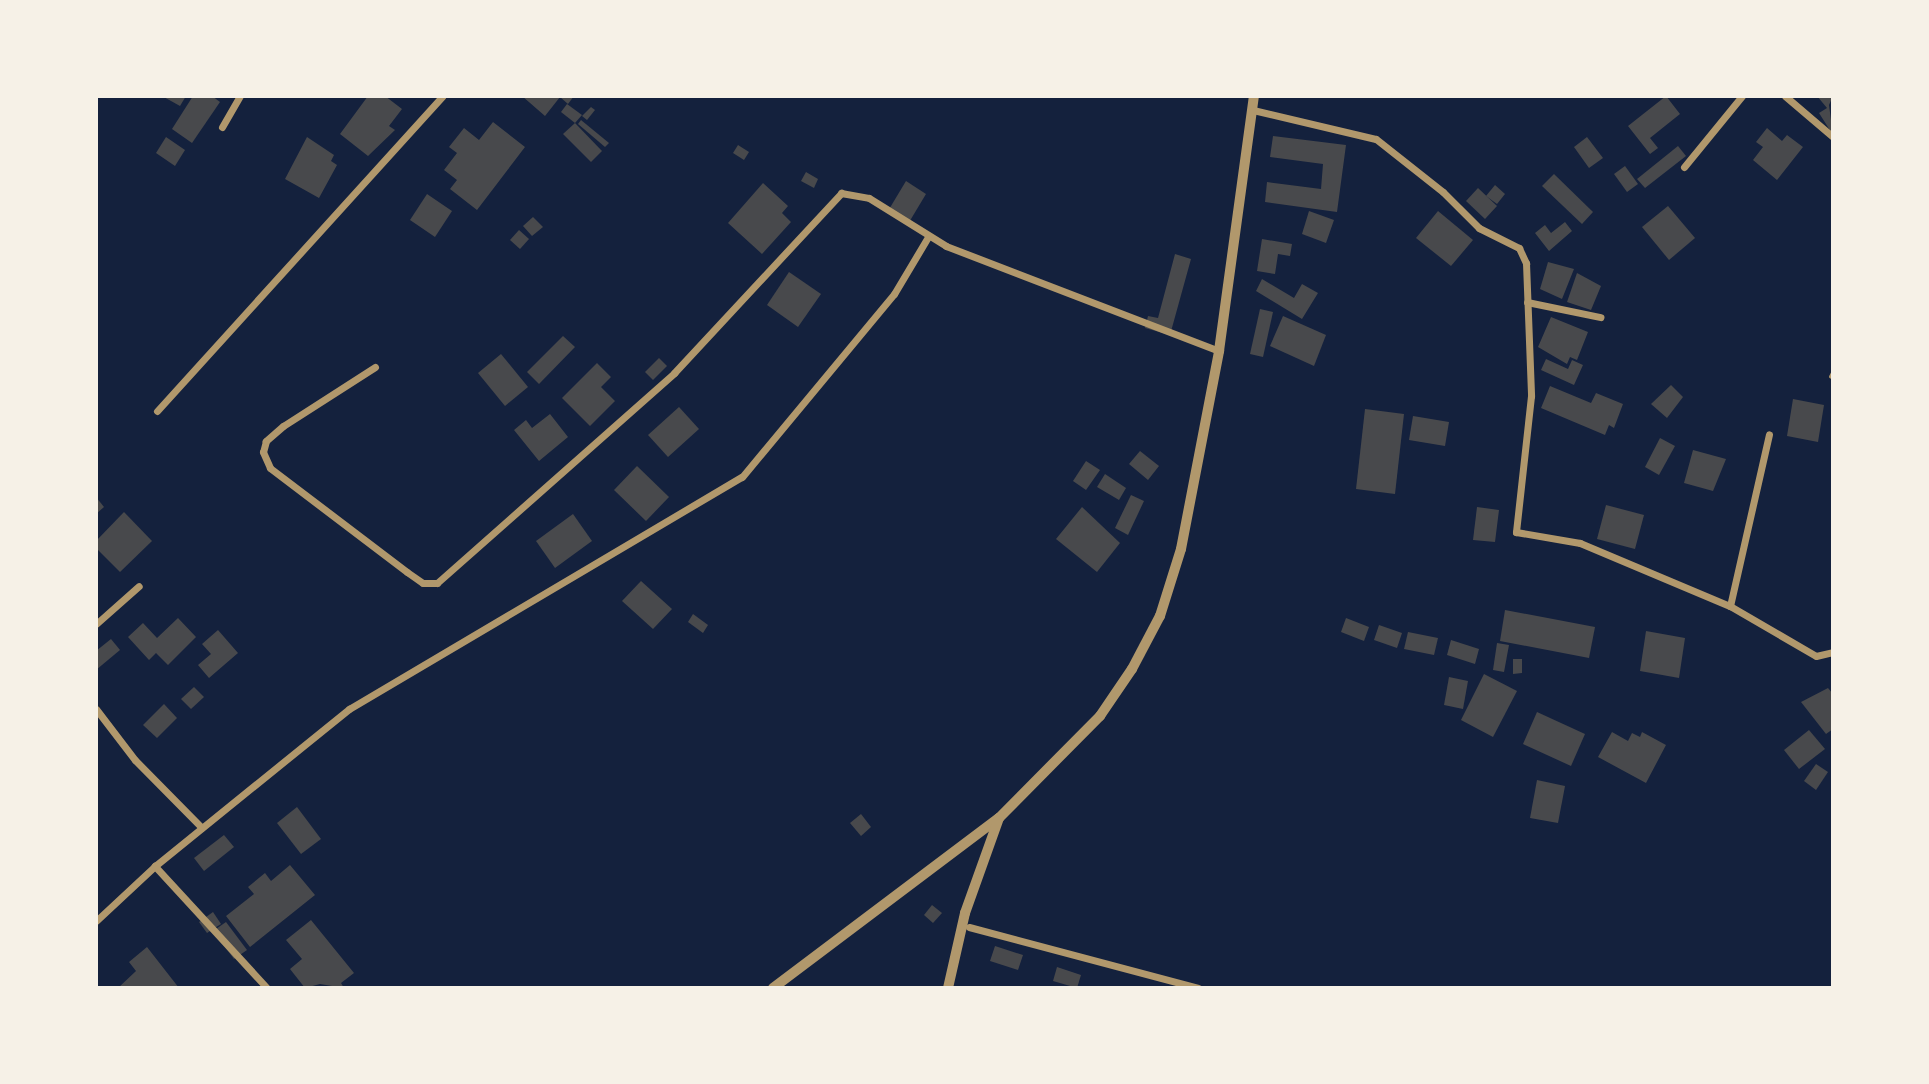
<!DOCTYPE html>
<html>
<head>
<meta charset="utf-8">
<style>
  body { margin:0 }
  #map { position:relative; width:1929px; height:1084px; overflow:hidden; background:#14213d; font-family:"Sofia Sans Condensed",sans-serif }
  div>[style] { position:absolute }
  .building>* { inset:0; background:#48494c }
  .service>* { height:3.5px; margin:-1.75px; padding:0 1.75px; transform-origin:1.75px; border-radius:1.75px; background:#b1986c }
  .minor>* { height:7px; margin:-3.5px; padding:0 3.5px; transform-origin:3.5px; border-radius:3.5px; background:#b1986c }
  .tertiary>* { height:10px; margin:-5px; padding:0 5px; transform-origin:5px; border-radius:5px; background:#b1986c }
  span { translate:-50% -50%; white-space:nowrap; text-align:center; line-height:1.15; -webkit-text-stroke:6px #f6f1e7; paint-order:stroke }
  .frame { position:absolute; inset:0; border:98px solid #f6f1e7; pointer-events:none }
</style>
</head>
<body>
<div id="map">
  <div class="building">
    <div style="clip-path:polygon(162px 96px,186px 96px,180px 106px)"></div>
    <div style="clip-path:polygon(193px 96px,212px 96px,220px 102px,192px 143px,172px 129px)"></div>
    <div style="clip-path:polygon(368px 96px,385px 96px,402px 109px,389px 126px,395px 130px,368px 156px,340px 134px)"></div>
    <div style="clip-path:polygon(522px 96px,574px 96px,568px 104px,560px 97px,545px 116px)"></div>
    <div style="clip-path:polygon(1666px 96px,1680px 114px,1650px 138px,1658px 148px,1650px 154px,1628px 126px)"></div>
    <div style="clip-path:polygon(1817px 96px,1833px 96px,1829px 105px,1833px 135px,1819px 113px,1827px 108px)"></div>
    <div style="clip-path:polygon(567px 104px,582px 115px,575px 123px,561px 112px)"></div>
    <div style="clip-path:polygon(591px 107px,595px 110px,587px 120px,582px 116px)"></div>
    <div style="clip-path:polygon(581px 120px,609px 143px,605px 147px,578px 124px)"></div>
    <div style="clip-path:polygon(493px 122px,525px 147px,477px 210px,450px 189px,457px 180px,444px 170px,457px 153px,449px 147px,464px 128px,479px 140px)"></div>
    <div style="clip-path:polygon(575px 123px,602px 151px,591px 162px,563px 134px)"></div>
    <div style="clip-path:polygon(1767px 128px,1782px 141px,1787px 135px,1803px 147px,1777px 180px,1753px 160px,1763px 147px,1756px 142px)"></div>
    <div style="clip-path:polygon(1273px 136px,1346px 145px,1337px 212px,1265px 202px,1267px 182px,1321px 189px,1323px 164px,1270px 157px)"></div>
    <div style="clip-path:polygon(166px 137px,185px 150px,175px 166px,156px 153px)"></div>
    <div style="clip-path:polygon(307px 137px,334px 155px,331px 161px,337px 165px,319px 198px,285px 179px)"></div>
    <div style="clip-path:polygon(1587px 137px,1603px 158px,1589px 168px,1574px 147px)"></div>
    <div style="clip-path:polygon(738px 145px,749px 152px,744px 160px,733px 153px)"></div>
    <div style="clip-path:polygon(1678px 146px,1686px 156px,1645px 188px,1637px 179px)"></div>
    <div style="clip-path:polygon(1625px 166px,1638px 184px,1627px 192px,1614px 174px)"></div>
    <div style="clip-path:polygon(806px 172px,818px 179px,814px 188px,801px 181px)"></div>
    <div style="clip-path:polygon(1554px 174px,1593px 212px,1582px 224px,1542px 186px)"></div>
    <div style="clip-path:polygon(906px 181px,926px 194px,908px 224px,888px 211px)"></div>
    <div style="clip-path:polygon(763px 183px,788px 206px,782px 213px,791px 222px,762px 254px,728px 223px)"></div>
    <div style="clip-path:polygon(1495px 185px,1505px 194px,1497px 204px,1486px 196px)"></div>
    <div style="clip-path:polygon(1478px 188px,1497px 206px,1485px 219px,1466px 201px)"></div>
    <div style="clip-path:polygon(427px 194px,452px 211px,435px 237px,410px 220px)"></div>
    <div style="clip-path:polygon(1668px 206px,1695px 238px,1669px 260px,1642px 227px)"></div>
    <div style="clip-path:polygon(1309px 211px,1334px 220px,1326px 243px,1302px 234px)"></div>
    <div style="clip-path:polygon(1438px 211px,1473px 240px,1451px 266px,1416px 238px)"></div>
    <div style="clip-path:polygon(533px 217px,543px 227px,532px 236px,523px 226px)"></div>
    <div style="clip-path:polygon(1565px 222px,1572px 231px,1549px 251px,1535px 233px,1545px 225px,1551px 233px)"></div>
    <div style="clip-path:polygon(519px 230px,529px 239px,520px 249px,510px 240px)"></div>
    <div style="clip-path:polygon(1262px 239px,1292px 244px,1290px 256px,1278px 254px,1275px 274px,1257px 271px)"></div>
    <div style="clip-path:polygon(1175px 254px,1191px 259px,1170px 335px,1145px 328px,1148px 316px,1158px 318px)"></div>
    <div style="clip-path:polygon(1548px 262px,1574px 269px,1562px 299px,1540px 289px)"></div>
    <div style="clip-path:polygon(789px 272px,821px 294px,798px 327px,767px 305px)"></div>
    <div style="clip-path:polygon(1577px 273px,1601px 286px,1591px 310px,1567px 302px)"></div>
    <div style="clip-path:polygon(1262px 279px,1294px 298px,1302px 284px,1318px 293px,1302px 319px,1256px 291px)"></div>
    <div style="clip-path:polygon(1260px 309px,1273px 312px,1263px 357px,1250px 354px)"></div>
    <div style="clip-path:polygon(1283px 316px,1326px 335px,1314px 366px,1270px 346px)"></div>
    <div style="clip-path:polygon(1551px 317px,1588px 332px,1577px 360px,1570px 357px,1567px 364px,1538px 347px)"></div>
    <div style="clip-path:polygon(563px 336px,575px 347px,539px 384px,527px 372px)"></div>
    <div style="clip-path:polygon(501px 354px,528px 387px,505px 406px,478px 373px)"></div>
    <div style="clip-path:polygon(659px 358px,667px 366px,653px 380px,645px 372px)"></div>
    <div style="clip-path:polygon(1546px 359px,1568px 369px,1572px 360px,1583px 365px,1574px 385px,1541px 370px)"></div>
    <div style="clip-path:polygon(597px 363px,611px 377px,601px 387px,615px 401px,590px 426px,562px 398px)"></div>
    <div style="clip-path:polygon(1671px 385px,1683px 397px,1667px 418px,1651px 404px)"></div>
    <div style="clip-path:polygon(1550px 386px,1591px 403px,1596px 393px,1623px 404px,1614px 428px,1609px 425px,1605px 435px,1541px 408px)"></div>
    <div style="clip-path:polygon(1793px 399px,1824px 405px,1818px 442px,1787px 436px)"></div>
    <div style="clip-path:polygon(679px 407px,699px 429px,668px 457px,648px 435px)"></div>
    <div style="clip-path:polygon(1365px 409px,1404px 414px,1395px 494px,1356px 489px)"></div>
    <div style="clip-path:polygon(550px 414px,568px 437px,539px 461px,514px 430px,526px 420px,532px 428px)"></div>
    <div style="clip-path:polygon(1413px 416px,1449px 422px,1445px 446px,1409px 440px)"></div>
    <div style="clip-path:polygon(1660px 438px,1675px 446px,1659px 475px,1645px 467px)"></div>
    <div style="clip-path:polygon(1693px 450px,1726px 459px,1713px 491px,1684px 483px)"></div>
    <div style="clip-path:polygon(1140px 451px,1159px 466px,1148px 480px,1129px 464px)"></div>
    <div style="clip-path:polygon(1086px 461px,1100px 470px,1086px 490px,1073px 481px)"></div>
    <div style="clip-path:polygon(637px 466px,669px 497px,646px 521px,614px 490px)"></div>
    <div style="clip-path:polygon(1105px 474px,1126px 488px,1119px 500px,1097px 487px)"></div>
    <div style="clip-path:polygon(1131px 495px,1144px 501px,1128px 535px,1115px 528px)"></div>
    <div style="clip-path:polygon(96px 497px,104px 507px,96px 514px)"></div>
    <div style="clip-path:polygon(1606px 505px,1644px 515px,1635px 549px,1597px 539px)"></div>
    <div style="clip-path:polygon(1082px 507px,1120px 543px,1097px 572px,1056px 539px)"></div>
    <div style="clip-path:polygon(1477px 507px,1499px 510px,1495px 542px,1473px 540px)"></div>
    <div style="clip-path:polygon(124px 512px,152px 541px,120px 572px,96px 548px,96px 541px)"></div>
    <div style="clip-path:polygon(573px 514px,592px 541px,555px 568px,536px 541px)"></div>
    <div style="clip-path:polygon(641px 581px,672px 609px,653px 629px,622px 601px)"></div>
    <div style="clip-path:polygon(1505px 610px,1595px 627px,1589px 658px,1500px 641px)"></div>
    <div style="clip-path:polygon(693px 614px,708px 625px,703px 633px,688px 622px)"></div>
    <div style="clip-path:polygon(178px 618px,196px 637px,168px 665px,156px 653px,149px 660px,128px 637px,143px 623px,157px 638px)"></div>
    <div style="clip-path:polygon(1346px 618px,1369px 627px,1364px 641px,1341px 632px)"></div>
    <div style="clip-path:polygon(1379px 625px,1402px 633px,1397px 648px,1374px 640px)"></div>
    <div style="clip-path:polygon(218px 630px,238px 653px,209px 678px,198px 665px,211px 654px,202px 644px)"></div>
    <div style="clip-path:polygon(1646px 631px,1685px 638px,1679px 678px,1640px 671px)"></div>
    <div style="clip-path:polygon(1408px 632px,1438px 638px,1434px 655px,1404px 649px)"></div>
    <div style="clip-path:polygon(111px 639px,120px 650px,96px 670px,96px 651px)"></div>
    <div style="clip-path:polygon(1451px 640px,1479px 649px,1475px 664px,1447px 655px)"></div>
    <div style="clip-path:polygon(1497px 643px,1509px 645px,1504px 672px,1493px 670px)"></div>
    <div style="clip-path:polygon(1513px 659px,1522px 659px,1522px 673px,1513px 674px)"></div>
    <div style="clip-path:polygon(1484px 674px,1517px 691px,1493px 737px,1461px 720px)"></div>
    <div style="clip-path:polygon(1449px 677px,1468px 681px,1463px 709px,1444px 705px)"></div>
    <div style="clip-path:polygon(194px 687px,204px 697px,191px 709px,181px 699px)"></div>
    <div style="clip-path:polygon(1828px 688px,1833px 694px,1833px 729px,1826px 734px,1801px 702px)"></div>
    <div style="clip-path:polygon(164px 704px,177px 718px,157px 738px,143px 725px)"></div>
    <div style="clip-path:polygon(1537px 712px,1585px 734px,1571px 766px,1523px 744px)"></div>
    <div style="clip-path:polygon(1809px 730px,1825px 749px,1799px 769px,1784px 750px)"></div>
    <div style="clip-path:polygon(1612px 732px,1628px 741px,1632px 733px,1640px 737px,1642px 732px,1666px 745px,1646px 783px,1598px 757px)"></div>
    <div style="clip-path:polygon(1816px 764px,1828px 772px,1816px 790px,1804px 781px)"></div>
    <div style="clip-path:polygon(1537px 780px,1565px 786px,1558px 823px,1530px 818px)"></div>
    <div style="clip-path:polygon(297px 807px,321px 839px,301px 854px,277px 823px)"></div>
    <div style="clip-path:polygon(861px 814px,871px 827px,861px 836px,850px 823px)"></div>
    <div style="clip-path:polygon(224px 835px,234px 847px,204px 871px,194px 858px)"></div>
    <div style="clip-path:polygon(290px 865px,315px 895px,250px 947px,226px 916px,254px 894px,248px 887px,265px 873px,271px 881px)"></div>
    <div style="clip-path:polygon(932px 905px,942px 913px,933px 923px,924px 915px)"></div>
    <div style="clip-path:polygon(213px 912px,221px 924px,207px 933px,199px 922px)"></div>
    <div style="clip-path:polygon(311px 920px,354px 973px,341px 983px,344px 988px,320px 984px,305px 988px,290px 969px,302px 959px,286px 940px)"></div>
    <div style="clip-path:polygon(226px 922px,247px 950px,234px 959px,213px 931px)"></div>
    <div style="clip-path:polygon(995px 946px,1023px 955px,1018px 970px,990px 961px)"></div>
    <div style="clip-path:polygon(147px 947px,179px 988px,118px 988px,136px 971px,129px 962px)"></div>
    <div style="clip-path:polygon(1057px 967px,1081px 975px,1077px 988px,1053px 981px)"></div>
  </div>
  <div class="service">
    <div style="left:1831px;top:377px;width:4px;rotate:-63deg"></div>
  </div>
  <div class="minor">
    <div style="left:1785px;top:96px;width:63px;rotate:40.5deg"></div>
    <div style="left:1253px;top:110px;width:126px;rotate:13.3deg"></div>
    <div style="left:1376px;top:139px;width:85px;rotate:38.3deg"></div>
    <div style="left:1443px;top:192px;width:51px;rotate:45deg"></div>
    <div style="left:1479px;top:228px;width:45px;rotate:26.6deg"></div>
    <div style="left:1519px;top:248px;width:17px;rotate:65deg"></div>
    <div style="left:1526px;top:263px;width:133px;rotate:87.8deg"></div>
    <div style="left:1531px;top:396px;width:137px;rotate:96.3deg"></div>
    <div style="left:1516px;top:532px;width:65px;rotate:9.8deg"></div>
    <div style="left:1580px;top:543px;width:163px;rotate:22.8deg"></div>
    <div style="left:1730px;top:606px;width:99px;rotate:30.2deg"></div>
    <div style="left:1816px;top:656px;width:17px;rotate:-13deg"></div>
    <div style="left:222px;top:127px;width:36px;rotate:-60deg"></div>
    <div style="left:1684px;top:167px;width:92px;rotate:-50.8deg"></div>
    <div style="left:1527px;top:302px;width:75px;rotate:11.6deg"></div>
    <div style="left:375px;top:367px;width:109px;rotate:147.3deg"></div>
    <div style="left:283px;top:426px;width:23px;rotate:139deg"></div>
    <div style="left:266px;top:441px;width:11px;rotate:105deg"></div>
    <div style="left:263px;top:452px;width:17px;rotate:66deg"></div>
    <div style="left:270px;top:468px;width:172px;rotate:37.2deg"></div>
    <div style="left:407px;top:572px;width:19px;rotate:35deg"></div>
    <div style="left:423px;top:583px;width:14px"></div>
    <div style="left:437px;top:583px;width:317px;rotate:-41.5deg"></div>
    <div style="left:674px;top:373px;width:246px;rotate:-47.1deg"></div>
    <div style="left:841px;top:193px;width:28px;rotate:10deg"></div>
    <div style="left:869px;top:198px;width:91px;rotate:31.9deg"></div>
    <div style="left:946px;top:246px;width:292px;rotate:21deg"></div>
    <div style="left:157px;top:411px;width:425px;rotate:-47.8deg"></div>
    <div style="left:1730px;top:606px;width:176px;rotate:-77.2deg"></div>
    <div style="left:96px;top:624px;width:57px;rotate:-41.5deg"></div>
    <div style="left:96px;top:709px;width:64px;rotate:52.6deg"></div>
    <div style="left:135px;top:760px;width:95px;rotate:45.4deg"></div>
    <div style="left:96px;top:921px;width:81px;rotate:-43deg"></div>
    <div style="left:969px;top:927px;width:237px;rotate:14.9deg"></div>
    <div style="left:267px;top:988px;width:166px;rotate:-132.6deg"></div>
    <div style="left:155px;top:866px;width:250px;rotate:-39deg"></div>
    <div style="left:349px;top:709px;width:456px;rotate:-30.6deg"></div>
    <div style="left:742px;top:477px;width:238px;rotate:-50.3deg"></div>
    <div style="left:894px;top:294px;width:66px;rotate:-59.2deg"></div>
  </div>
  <div class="tertiary">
    <div style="left:773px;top:988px;width:283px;rotate:-37deg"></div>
    <div style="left:999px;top:818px;width:144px;rotate:-45.3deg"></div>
    <div style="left:1100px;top:716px;width:57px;rotate:-55.8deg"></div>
    <div style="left:1132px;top:669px;width:60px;rotate:-62.2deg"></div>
    <div style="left:1160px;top:616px;width:70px;rotate:-72.6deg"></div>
    <div style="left:1181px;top:549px;width:202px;rotate:-79.1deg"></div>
    <div style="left:1219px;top:351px;width:257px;rotate:-82.2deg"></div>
    <div style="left:948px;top:988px;width:77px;rotate:-77.2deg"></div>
    <div style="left:965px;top:913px;width:101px;rotate:-70.3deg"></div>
  </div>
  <div class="frame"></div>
</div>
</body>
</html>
